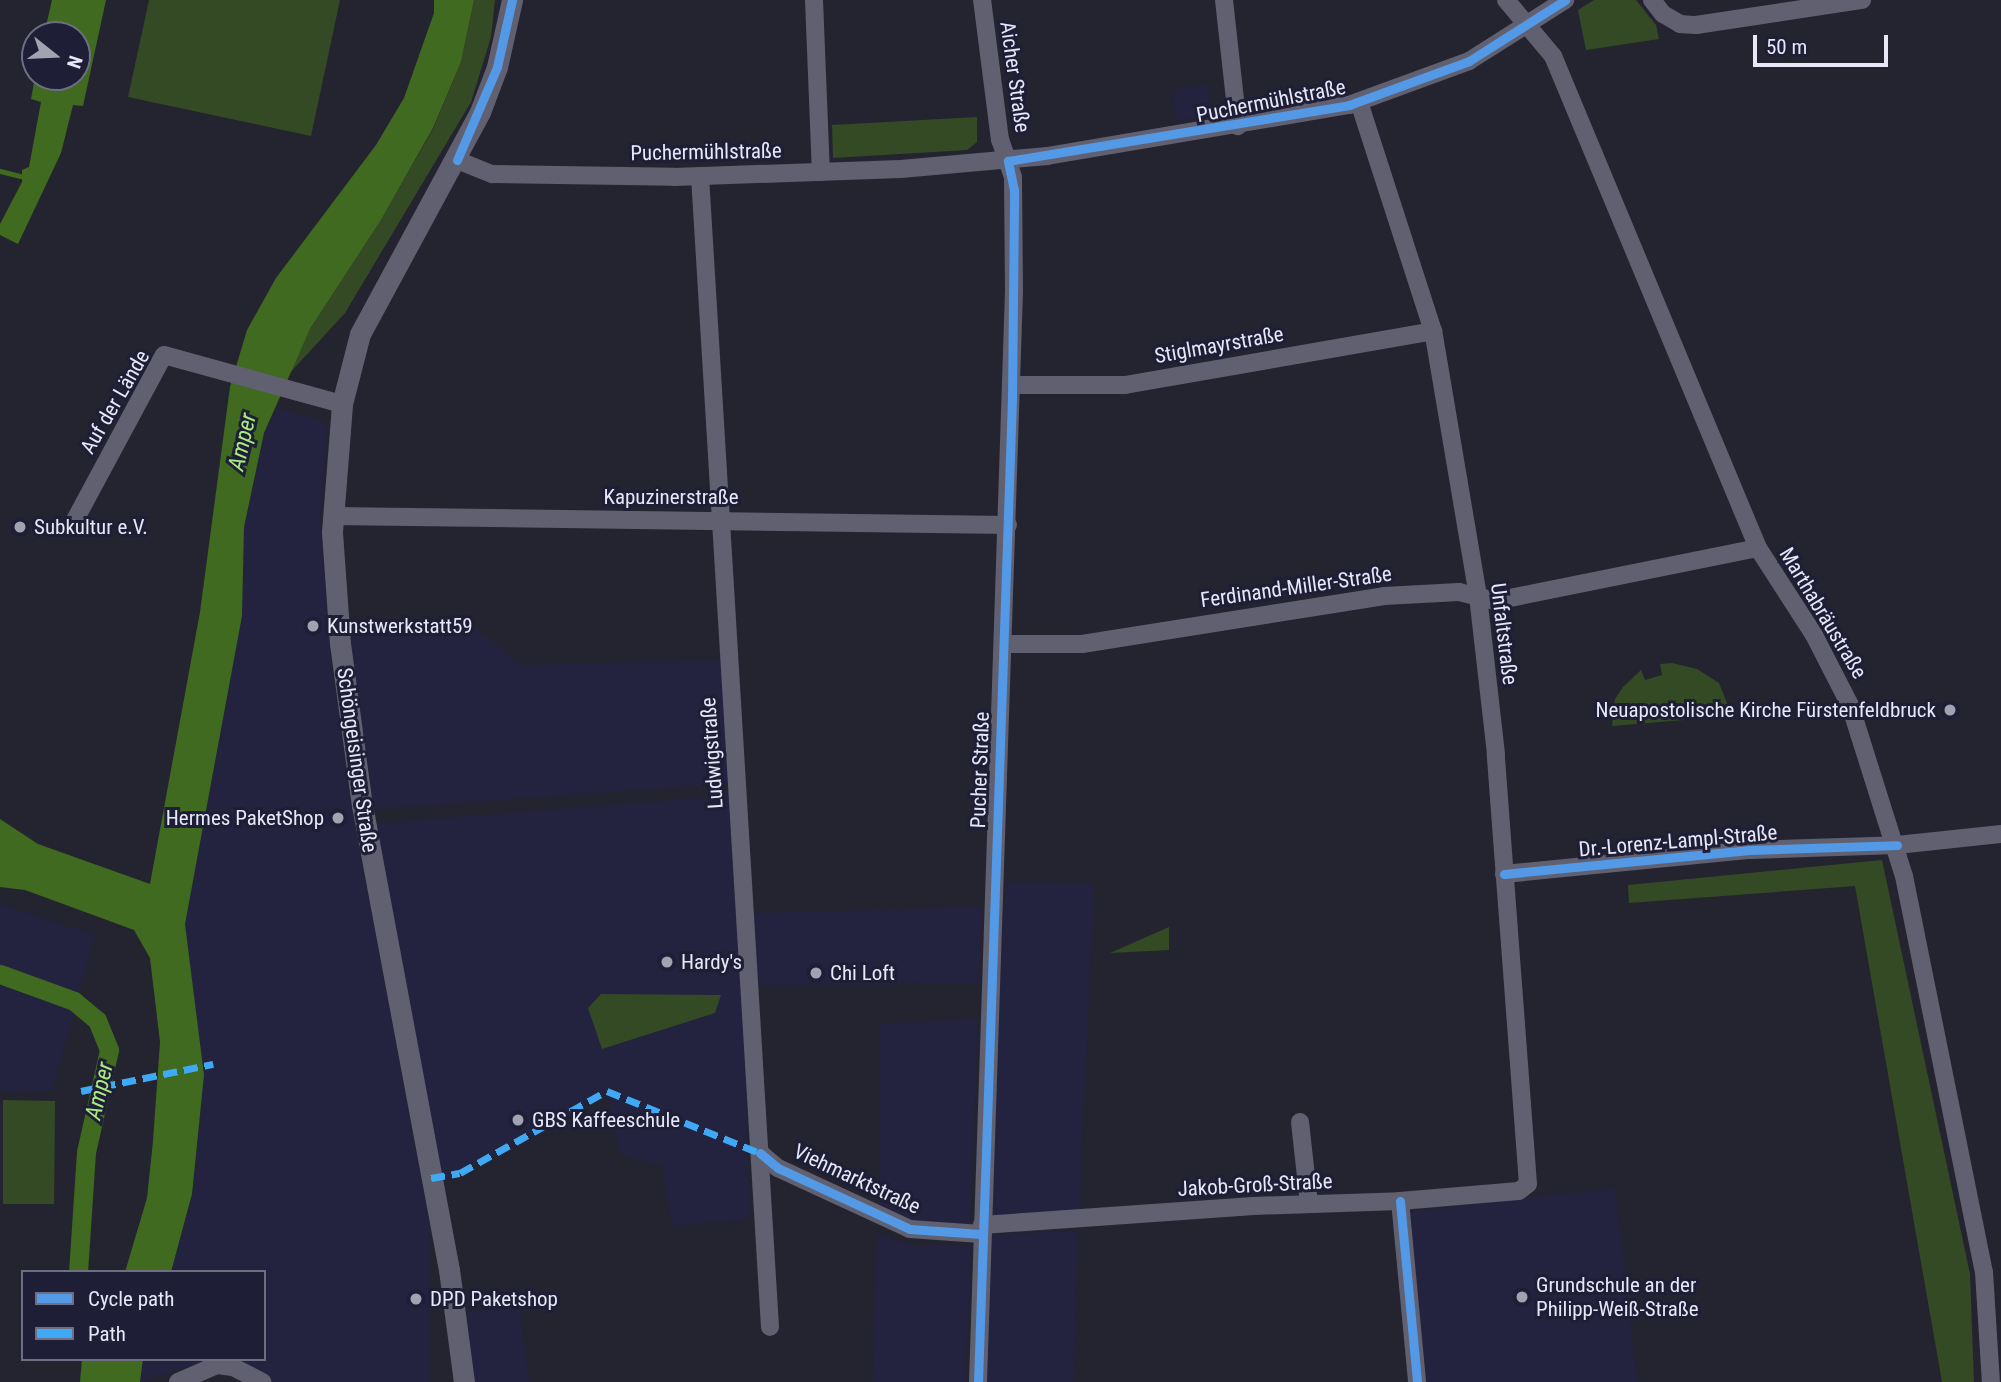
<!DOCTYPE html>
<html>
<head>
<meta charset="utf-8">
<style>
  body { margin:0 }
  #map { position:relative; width:2001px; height:1382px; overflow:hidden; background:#242430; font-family:"Roboto Condensed",sans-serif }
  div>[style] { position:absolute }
  .built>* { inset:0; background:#23223f }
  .green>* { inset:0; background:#334a25 }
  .water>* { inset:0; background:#3f6a20 }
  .stream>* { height:5px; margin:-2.5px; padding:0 2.5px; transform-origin:2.5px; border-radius:2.5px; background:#3f6a20 }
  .canal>* { height:19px; margin:-9.5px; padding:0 9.5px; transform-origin:9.5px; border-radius:9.5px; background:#3f6a20 }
  .minor>* { height:18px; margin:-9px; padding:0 9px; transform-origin:9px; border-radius:9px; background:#606071 }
  .tertiary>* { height:21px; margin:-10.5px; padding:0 10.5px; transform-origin:10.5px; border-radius:10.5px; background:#606071 }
  .quiet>* { height:7px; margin-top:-3.5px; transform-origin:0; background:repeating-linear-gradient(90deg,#3fa9f5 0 14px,transparent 0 21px) }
  .cycleway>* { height:9px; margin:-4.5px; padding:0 4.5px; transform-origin:4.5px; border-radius:4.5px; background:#5399e6 }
  .dots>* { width:19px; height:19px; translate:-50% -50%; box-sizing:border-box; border:4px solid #1e1e36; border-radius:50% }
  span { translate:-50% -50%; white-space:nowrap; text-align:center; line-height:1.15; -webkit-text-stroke:6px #1e1e36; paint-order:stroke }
  .street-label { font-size:21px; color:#e6e7f7 }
  .poi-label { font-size:21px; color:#e6e7f7 }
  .left { translate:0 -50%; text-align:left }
  .right { translate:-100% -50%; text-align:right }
  .water-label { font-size:23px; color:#a9eb80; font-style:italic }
  .legend { position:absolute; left:21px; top:1270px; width:245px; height:91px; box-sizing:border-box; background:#1e1e36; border:2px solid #6e6e83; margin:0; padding:9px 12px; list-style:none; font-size:21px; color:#e6e7f7 }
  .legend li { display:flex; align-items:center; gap:14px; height:35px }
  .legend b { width:35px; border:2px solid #6e6e83 }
  .north { position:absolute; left:21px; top:21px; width:70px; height:70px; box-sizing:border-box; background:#1e1e36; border:2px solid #6e6e83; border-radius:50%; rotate:108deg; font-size:19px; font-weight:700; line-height:28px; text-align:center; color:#e6e7f7 }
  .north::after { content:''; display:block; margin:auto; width:24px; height:32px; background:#a2a3b1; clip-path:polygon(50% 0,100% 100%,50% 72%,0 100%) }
  .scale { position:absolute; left:1753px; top:35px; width:135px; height:32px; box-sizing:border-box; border:4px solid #e6e7f7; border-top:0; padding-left:9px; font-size:21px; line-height:24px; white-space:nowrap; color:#e6e7f7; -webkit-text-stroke:5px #1e1e36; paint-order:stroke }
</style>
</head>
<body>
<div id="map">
  <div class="built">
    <div style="clip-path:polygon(1207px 84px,1211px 115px,1177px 121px,1172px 90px)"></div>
    <div style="clip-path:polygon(279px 408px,327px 423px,320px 517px,330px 650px,354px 819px,430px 1228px,429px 1382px,273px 1382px,230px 1359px,264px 1359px,264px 1272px,171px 1272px,192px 1194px,204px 1075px,185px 924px,242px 616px,244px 527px,264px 433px)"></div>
    <div style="clip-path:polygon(476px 628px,520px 665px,729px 660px,735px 783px,374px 809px,348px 634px)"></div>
    <div style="clip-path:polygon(735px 795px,750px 1218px,672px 1227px,662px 1166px,621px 1155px,606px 1092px,438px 1185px,374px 824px)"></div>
    <div style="clip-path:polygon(1006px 882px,1094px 884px,1079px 1217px,986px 1224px)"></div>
    <div style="clip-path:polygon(0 904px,95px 935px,52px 1091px,0 1092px)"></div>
    <div style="clip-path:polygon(982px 907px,979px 983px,758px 986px,754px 913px)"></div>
    <div style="clip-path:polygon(978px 1019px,970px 1227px,880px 1218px,879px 1023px)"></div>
    <div style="clip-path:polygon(1615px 1188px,1637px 1382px,1425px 1382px,1408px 1212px)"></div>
    <div style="clip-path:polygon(1077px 1231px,1074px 1382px,986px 1382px,987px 1235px)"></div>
    <div style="clip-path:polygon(877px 1234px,916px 1246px,971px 1246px,965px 1382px,873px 1382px)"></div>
    <div style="clip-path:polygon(520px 1306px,529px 1382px,473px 1382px,467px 1312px)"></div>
    <div style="clip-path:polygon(143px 1359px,211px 1359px,140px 1382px)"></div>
  </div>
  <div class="green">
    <div style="clip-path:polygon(149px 0,340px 0,311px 136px,128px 97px)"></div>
    <div style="clip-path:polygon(474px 0,495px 0,491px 37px,471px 102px,345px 313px,288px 375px,310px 329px,381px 220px,433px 129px,461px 62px)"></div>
    <div style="clip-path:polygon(1594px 0,1636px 0,1656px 25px,1659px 39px,1586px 50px,1578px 10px)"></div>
    <div style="clip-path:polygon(977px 117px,977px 142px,967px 150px,833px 158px,832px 125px)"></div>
    <div style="clip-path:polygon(1672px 663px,1697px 669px,1719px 683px,1732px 716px,1612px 726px,1615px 699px,1623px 687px,1641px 670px,1645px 680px,1662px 675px,1660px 664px)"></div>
    <div style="clip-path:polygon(1882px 860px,1970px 1274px,1974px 1382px,1942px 1382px,1855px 886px,1629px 903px,1628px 885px)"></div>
    <div style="clip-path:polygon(1169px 927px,1169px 950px,1110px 953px)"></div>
    <div style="clip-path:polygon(601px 994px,721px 995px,715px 1013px,602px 1049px,588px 1008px)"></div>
    <div style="clip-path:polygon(3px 1100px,55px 1101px,54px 1204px,3px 1204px)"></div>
  </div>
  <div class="water">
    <div style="clip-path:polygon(52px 0,106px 0,83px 106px,73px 105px,61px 153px,18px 244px,0 235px,0 224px,22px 182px,22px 170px,29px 167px,41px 102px,31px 99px,35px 77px,77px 77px,77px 35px,44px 35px)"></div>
    <div style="clip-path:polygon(434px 0,474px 0,461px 62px,433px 128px,381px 220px,310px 329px,264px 433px,244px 527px,242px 616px,185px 924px,204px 1075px,192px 1194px,171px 1272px,125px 1272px,147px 1198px,153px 1141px,160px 1042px,150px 958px,134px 930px,25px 890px,0 887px,0 819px,38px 844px,150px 884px,200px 612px,230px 387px,247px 330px,276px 278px,376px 145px,404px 98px,434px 13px)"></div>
    <div style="clip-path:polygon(82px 1359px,143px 1359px,140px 1382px,80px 1382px)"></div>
  </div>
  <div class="stream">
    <div style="left:0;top:171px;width:21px;rotate:14deg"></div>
  </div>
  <div class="canal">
    <div style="left:0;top:974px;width:79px;rotate:20deg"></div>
    <div style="left:74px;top:1001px;width:30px;rotate:40deg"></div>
    <div style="left:97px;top:1020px;width:32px;rotate:68deg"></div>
    <div style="left:109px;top:1050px;width:105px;rotate:102.7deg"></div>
    <div style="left:86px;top:1152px;width:120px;rotate:93.8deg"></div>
  </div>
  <div class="minor">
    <div style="left:814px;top:0;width:172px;rotate:87.7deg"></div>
    <div style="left:1224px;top:0;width:127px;rotate:83.7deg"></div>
    <div style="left:1506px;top:0;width:73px;rotate:50deg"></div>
    <div style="left:1553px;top:56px;width:533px;rotate:67.38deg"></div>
    <div style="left:1758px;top:548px;width:103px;rotate:57.2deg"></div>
    <div style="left:1814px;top:635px;width:79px;rotate:62.8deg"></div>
    <div style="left:1850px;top:705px;width:179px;rotate:72.5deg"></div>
    <div style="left:1904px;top:876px;width:404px;rotate:78.6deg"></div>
    <div style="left:1984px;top:1272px;width:110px;rotate:86.4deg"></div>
    <div style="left:1652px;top:0;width:18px;rotate:52deg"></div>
    <div style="left:1663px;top:14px;width:20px;rotate:30deg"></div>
    <div style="left:1680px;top:24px;width:16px;rotate:4deg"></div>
    <div style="left:1696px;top:25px;width:168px;rotate:-8.6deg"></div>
    <div style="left:457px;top:160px;width:38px;rotate:22deg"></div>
    <div style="left:492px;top:174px;width:182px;rotate:0.9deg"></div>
    <div style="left:674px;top:177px;width:227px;rotate:-2deg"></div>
    <div style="left:901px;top:169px;width:147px;rotate:-5.1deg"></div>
    <div style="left:1047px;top:156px;width:306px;rotate:-9.6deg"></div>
    <div style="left:1349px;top:105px;width:128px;rotate:-20.1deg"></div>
    <div style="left:1469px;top:61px;width:114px;rotate:-32.4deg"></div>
    <div style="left:700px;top:176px;width:1153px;rotate:86.52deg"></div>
    <div style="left:1012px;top:385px;width:113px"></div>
    <div style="left:1125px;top:385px;width:313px;rotate:-9.9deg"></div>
    <div style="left:333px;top:516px;width:675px;rotate:0.76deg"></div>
    <div style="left:75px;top:520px;width:187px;rotate:-61.7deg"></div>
    <div style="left:164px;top:355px;width:185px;rotate:15.4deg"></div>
    <div style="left:1003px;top:644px;width:79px"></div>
    <div style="left:1082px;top:644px;width:306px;rotate:-9deg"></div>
    <div style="left:1384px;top:596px;width:75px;rotate:-3.1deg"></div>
    <div style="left:1459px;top:592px;width:37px;rotate:14deg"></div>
    <div style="left:1495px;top:601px;width:268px;rotate:-11.4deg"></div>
    <div style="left:1504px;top:874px;width:247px;rotate:-5.6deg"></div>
    <div style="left:1750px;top:850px;width:147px;rotate:-1.9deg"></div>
    <div style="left:1897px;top:845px;width:105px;rotate:-6deg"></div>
    <div style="left:1300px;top:1122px;width:82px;rotate:83.7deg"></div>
    <div style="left:760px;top:1153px;width:23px;rotate:40deg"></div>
    <div style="left:778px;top:1168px;width:145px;rotate:24.8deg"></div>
    <div style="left:910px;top:1229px;width:71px;rotate:4deg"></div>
    <div style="left:1400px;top:1201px;width:182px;rotate:84.6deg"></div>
    <div style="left:982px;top:1225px;width:272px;rotate:-4deg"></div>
    <div style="left:1253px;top:1206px;width:147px;rotate:-1.9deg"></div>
    <div style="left:1400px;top:1201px;width:119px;rotate:-4.8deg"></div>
    <div style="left:1519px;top:1191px;width:11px;rotate:-38deg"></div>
    <div style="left:1528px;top:1184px;width:431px;rotate:-94.3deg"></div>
    <div style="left:1496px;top:754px;width:159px;rotate:-96.5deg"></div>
    <div style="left:1478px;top:596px;width:269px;rotate:-99.6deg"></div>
    <div style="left:1433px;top:331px;width:241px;rotate:-107.9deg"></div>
    <div style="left:178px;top:1382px;width:43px;rotate:-23.6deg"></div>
    <div style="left:217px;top:1365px;width:16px;rotate:7deg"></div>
    <div style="left:233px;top:1367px;width:33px;rotate:27deg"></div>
    <div style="left:978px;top:1382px;width:1091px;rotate:-88.11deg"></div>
    <div style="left:1014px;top:292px;width:115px;rotate:-90.5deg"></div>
    <div style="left:1013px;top:177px;width:39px;rotate:-109deg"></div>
    <div style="left:1000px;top:140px;width:141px;rotate:-97.3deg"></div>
  </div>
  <div class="tertiary">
    <div style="left:464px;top:1382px;width:113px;rotate:-97.6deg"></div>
    <div style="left:449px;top:1270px;width:472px;rotate:-100.6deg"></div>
    <div style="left:362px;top:806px;width:163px;rotate:-97.7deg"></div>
    <div style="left:340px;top:644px;width:112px;rotate:-94.1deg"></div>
    <div style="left:332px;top:532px;width:128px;rotate:-85.5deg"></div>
    <div style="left:342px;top:404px;width:72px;rotate:-75.6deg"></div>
    <div style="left:360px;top:334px;width:252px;rotate:-61.6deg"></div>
    <div style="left:480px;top:112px;width:48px;rotate:-69.3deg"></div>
    <div style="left:497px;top:67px;width:69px;rotate:-77.4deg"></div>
  </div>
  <div class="quiet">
    <div style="left:81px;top:1091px;width:135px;rotate:-11.6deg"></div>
    <div style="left:431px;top:1178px;width:29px;rotate:-10deg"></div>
    <div style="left:460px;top:1173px;width:168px;rotate:-29.2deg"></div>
    <div style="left:607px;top:1091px;width:165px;rotate:22.1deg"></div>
  </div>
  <div class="cycleway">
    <div style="left:457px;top:160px;width:101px;rotate:-66.7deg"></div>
    <div style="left:497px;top:67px;width:69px;rotate:-77.4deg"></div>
    <div style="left:1504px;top:874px;width:247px;rotate:-5.6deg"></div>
    <div style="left:1750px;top:850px;width:147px;rotate:-1.9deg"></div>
    <div style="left:760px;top:1153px;width:23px;rotate:40deg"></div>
    <div style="left:778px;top:1168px;width:145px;rotate:24.8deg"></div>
    <div style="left:910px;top:1229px;width:71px;rotate:4deg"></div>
    <div style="left:1400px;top:1201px;width:182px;rotate:84.6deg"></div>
    <div style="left:978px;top:1382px;width:986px;rotate:-88.02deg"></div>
    <div style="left:1012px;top:397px;width:207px;rotate:-89.4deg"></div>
    <div style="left:1014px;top:190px;width:30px;rotate:-102deg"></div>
    <div style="left:1008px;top:161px;width:346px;rotate:-9.3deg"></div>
    <div style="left:1349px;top:105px;width:128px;rotate:-20.1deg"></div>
    <div style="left:1469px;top:61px;width:114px;rotate:-32.4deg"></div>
  </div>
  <div class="dots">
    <div style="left:20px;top:527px;background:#a2a3b1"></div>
    <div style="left:313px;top:626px;background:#a2a3b1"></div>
    <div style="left:1950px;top:710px;background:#a2a3b1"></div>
    <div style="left:338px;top:818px;background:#a2a3b1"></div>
    <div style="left:667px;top:962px;background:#a2a3b1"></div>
    <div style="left:816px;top:973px;background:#a2a3b1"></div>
    <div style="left:518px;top:1120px;background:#a2a3b1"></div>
    <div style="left:1522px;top:1297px;background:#a2a3b1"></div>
    <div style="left:416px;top:1299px;background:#a2a3b1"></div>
  </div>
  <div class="street-label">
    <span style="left:1015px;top:77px;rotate:82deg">Aicher Straße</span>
    <span style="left:1271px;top:101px;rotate:-11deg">Puchermühlstraße</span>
    <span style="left:706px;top:152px;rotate:-1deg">Puchermühlstraße</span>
    <span style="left:1219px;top:345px;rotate:-10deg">Stiglmayrstraße</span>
    <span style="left:115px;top:402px;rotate:-60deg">Auf der Lände</span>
    <span style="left:671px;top:497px">Kapuzinerstraße</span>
    <span style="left:1296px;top:587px;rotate:-8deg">Ferdinand-Miller-Straße</span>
    <span style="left:1823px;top:613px;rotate:59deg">Marthabräustraße</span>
    <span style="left:1504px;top:634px;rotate:83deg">Unfaltstraße</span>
    <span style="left:712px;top:753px;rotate:-94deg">Ludwigstraße</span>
    <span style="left:357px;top:760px;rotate:82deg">Schöngeisinger Straße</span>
    <span style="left:980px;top:770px;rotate:-88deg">Pucher Straße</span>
    <span style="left:1678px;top:841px;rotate:-5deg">Dr.-Lorenz-Lampl-Straße</span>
    <span style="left:857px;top:1179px;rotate:25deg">Viehmarktstraße</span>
    <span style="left:1255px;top:1185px;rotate:-3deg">Jakob-Groß-Straße</span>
  </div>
  <div class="poi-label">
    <span class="left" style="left:34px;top:527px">Subkultur e.V.</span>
    <span class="left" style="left:327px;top:626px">Kunstwerkstatt59</span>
    <span class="right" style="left:1936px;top:710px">Neuapostolische Kirche Fürstenfeldbruck</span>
    <span class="right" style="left:324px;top:818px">Hermes PaketShop</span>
    <span class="left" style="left:681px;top:962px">Hardy's</span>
    <span class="left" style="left:830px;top:973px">Chi Loft</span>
    <span class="left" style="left:532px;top:1120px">GBS Kaffeeschule</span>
    <span class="left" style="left:1536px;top:1297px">Grundschule an der<br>Philipp-Weiß-Straße</span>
    <span class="left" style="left:430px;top:1299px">DPD Paketshop</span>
  </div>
  <div class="water-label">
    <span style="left:243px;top:442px;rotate:-77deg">Amper</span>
    <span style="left:100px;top:1091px;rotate:-77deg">Amper</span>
  </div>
  <ul class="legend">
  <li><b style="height:9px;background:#5399e6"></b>Cycle path</li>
  <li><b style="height:9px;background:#3fa9f5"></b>Path</li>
  </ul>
  <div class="north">N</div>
  <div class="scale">50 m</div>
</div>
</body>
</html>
